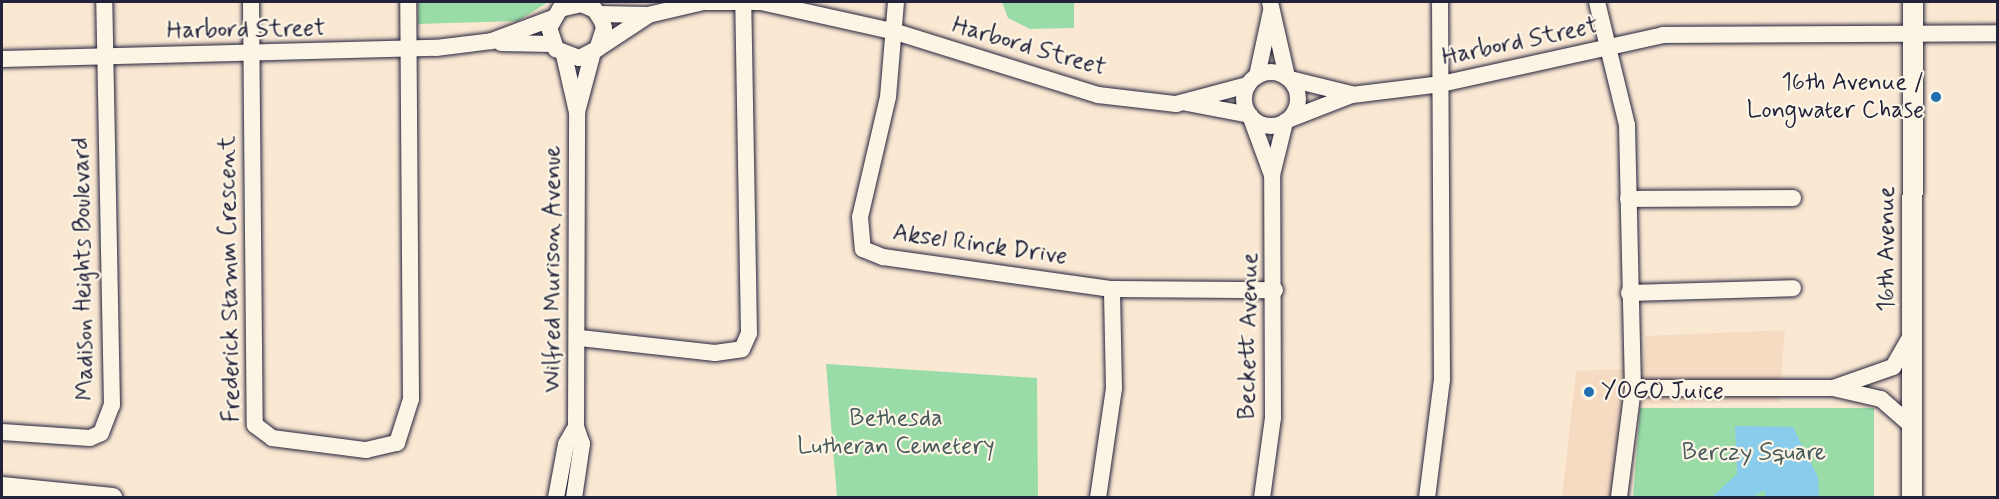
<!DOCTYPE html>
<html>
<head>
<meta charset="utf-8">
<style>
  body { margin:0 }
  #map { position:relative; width:1999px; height:499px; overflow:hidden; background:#fbe8d3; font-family:Mynerve,sans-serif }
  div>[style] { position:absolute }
  .built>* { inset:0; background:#f6dbc3 }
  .green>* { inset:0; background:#9adca7 }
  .water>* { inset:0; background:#8accec }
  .roads { filter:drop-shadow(0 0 2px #22223b) drop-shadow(0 0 2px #22223b) }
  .minor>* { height:16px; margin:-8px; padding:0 8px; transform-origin:8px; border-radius:8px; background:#fcf5e5 }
  .minor>.ring { margin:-8px; padding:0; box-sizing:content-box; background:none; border:16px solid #fcf5e5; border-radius:50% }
  .major>* { height:20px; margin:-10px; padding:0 10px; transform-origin:10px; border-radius:10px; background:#fcf5e5 }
  .dots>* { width:16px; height:16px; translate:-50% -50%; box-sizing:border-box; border:3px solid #fcf5e5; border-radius:50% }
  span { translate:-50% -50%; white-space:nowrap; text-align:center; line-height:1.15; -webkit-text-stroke:4.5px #fcf5e5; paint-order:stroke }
  .street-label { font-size:24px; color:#22223b }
  .poi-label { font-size:24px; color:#22223b }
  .right { translate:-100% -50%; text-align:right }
  .left { translate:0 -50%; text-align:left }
  .park-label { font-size:24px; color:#465a5b }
  .frame { position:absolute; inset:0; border:3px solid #22223b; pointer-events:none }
</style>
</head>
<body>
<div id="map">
  <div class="built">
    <div style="clip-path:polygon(1785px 330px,1779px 402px,1636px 404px,1626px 497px,1562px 498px,1576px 371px,1643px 368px,1645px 336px)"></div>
  </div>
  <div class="green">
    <div style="clip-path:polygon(418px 2px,548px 2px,518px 21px,418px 24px)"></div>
    <div style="clip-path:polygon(1002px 2px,1074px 2px,1074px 28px,1030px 29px,1008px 18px)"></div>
    <div style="clip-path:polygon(826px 364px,1037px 378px,1038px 497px,837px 497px)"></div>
    <div style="clip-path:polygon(1640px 408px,1874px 408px,1874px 497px,1633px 498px)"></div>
  </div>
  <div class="water">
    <div style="clip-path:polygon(1735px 426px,1793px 427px,1818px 477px,1819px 497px,1766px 497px,1764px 490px,1753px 497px,1712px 497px,1737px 474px)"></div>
  </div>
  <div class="roads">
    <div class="minor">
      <div style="left:251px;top:2px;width:423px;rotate:89.5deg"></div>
      <div style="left:255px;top:425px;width:21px;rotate:37deg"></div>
      <div style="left:272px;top:438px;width:95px;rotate:7.3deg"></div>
      <div style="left:366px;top:450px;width:32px;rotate:-13deg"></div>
      <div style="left:397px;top:443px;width:46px;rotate:-72.3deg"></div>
      <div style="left:411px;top:399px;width:397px;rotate:-90.4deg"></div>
      <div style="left:590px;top:2px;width:22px;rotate:58deg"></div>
      <div style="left:602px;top:21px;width:7px;rotate:74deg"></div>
      <div style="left:604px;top:28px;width:22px;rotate:108deg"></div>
      <div style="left:597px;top:49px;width:20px;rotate:153deg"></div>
      <div style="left:579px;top:58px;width:25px;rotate:-159deg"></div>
      <div style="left:556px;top:49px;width:22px;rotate:-108deg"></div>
      <div style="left:549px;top:28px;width:22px;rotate:-60deg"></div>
      <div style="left:560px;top:9px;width:22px;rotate:-13deg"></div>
      <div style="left:581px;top:4px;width:15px;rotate:23deg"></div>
      <div style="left:896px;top:2px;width:95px;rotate:94.8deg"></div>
      <div style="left:888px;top:97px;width:123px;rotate:103.1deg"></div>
      <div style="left:860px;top:217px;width:32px;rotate:85deg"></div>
      <div style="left:863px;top:249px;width:22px;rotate:22deg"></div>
      <div style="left:883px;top:257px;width:231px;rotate:8deg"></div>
      <div style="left:1112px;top:289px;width:163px;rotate:0.4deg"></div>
      <div style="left:1270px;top:2px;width:77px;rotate:77.2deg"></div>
      <div style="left:1597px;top:2px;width:127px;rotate:76.3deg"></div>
      <div style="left:1627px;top:125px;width:263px;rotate:88.7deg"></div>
      <div style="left:1633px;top:388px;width:111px;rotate:97.3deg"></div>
      <div style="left:599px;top:14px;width:49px;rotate:1.2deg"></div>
      <div style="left:648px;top:15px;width:57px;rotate:-13.1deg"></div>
      <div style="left:704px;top:2px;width:57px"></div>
      <div style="left:761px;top:2px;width:138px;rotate:12.5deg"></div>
      <div style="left:896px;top:32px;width:212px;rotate:17.3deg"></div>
      <div style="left:1098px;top:95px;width:79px;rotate:6.6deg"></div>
      <div style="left:1176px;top:104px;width:74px;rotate:-14.8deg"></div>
      <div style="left:501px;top:43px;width:52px;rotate:1.1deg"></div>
      <div style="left:597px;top:49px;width:60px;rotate:-33.4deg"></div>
      <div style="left:564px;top:55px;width:58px;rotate:77.2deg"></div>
      <div style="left:2px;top:59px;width:434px;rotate:-1.5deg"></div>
      <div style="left:436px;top:48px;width:56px;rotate:-7.1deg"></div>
      <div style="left:492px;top:41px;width:65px;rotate:-20.7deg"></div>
      <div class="ring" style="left:1244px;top:72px;width:38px;height:38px"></div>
      <div style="left:1257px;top:76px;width:66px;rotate:-77.8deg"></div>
      <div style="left:1290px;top:79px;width:63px;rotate:13.8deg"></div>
      <div style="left:1187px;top:103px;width:64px;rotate:10.8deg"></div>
      <div style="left:1251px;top:118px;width:61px;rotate:69.8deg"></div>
      <div style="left:1290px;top:119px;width:66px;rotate:-21.2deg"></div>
      <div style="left:1352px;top:95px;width:90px;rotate:-7deg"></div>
      <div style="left:1441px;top:84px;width:227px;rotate:-12.4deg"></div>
      <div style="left:1663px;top:35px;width:335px;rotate:-0.3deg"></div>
      <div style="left:1628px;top:199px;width:165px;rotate:-0.3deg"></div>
      <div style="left:1629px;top:293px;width:164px;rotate:-1.7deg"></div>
      <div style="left:580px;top:338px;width:136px;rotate:6.3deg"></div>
      <div style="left:715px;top:353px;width:27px;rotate:-8deg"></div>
      <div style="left:742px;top:349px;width:17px;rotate:-66deg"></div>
      <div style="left:749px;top:333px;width:331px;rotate:-91deg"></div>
      <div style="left:1633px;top:388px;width:200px"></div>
      <div style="left:1833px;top:388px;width:49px;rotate:12.9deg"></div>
      <div style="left:1881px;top:399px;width:41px;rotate:41.1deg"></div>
      <div style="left:1833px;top:388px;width:64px;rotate:-19.3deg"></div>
      <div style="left:1893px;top:367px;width:38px;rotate:-60deg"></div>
      <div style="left:2px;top:432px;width:88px;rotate:3.9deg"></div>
      <div style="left:90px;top:438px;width:12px;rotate:-24deg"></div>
      <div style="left:101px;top:433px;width:30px;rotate:-69deg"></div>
      <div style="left:112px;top:405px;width:403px;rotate:-91.1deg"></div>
      <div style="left:556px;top:498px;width:55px;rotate:-79.5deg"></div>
      <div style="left:566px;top:444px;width:20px;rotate:-60deg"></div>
      <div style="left:574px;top:498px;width:55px;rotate:-81.6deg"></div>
      <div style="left:582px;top:444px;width:18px;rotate:-109deg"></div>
      <div style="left:576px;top:427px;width:315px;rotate:-89.8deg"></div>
      <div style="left:577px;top:112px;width:62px;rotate:-75.1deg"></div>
      <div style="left:1098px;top:498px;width:111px;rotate:-81.7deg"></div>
      <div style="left:1114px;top:388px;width:99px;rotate:-91.2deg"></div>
      <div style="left:1262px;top:498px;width:81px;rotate:-82.2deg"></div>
      <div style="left:1273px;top:418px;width:243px;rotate:-90.2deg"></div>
      <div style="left:1272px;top:175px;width:55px;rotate:-76.2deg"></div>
      <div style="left:1427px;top:498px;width:119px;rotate:-82.8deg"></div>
      <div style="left:1442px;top:380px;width:378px;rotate:-90.3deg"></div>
    </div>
    <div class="major">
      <div style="left:2px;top:487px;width:111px;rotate:5.7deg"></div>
      <div style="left:1912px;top:498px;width:496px;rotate:-89.9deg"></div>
    </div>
  </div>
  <div class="dots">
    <div style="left:1936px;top:97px;background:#1f6fb2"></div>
    <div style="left:1589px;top:392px;background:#1f6fb2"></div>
  </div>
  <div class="street-label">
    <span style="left:246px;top:30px;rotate:-1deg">Harbord Street</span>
    <span style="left:1520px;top:42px;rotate:-12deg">Harbord Street</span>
    <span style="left:1029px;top:47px;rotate:16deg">Harbord Street</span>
    <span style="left:980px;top:245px;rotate:8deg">Aksel Rinck Drive</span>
    <span style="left:1887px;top:249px;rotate:-90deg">16th Avenue</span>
    <span style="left:84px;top:269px;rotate:-91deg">Madison Heights Boulevard</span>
    <span style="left:553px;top:269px;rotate:-90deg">Wilfred Murison Avenue</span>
    <span style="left:230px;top:279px;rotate:-91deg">Frederick Stamm Crescent</span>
    <span style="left:1249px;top:336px;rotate:-89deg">Beckett Avenue</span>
  </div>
  <div class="poi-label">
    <span class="right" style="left:1924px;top:97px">16th Avenue /<br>Longwater Chase</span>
    <span class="left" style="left:1601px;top:392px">YOGO Juice</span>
  </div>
  <div class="park-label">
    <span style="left:896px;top:433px">Bethesda<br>Lutheran Cemetery</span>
    <span style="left:1754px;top:453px">Berczy Square</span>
  </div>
  <div class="frame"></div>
</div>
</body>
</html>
